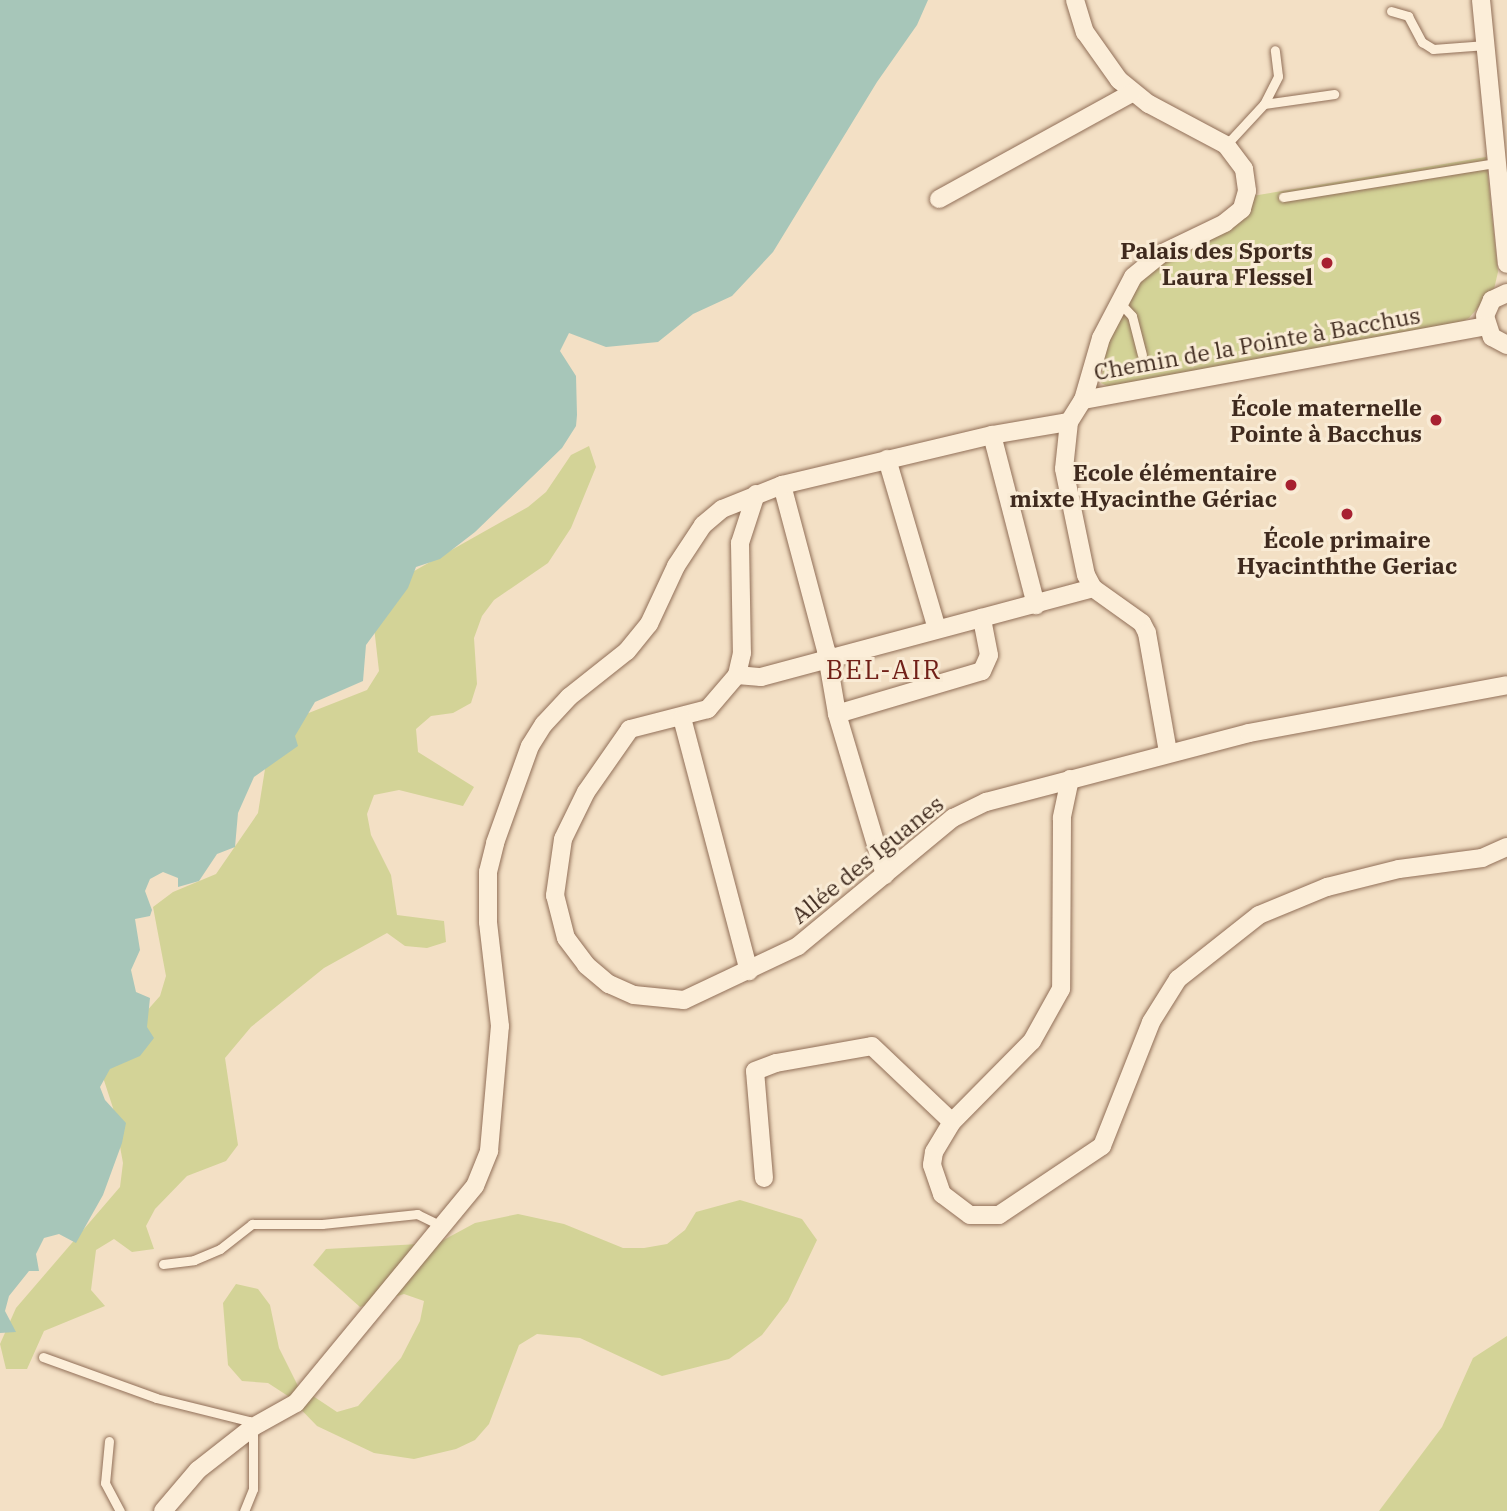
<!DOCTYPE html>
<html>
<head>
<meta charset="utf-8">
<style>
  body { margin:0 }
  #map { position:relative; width:1507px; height:1511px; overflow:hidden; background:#f3e0c5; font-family:"IBM Plex Serif",serif }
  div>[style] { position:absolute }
  .green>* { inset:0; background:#d3d397 }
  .water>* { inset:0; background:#a7c6b9 }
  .roads { filter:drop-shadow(0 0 2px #916f58) drop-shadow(0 0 2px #916f58) }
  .service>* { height:9px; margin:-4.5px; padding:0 4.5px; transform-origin:4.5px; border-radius:4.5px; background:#fceed9 }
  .minor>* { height:18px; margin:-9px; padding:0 9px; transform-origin:9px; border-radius:9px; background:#fceed9 }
  .dots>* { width:19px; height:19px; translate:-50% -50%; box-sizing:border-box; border:4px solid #f9ebd5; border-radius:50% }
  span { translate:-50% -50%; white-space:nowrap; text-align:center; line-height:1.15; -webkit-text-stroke:6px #f9ebd5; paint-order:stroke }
  .poi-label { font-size:23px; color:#3f2a1e; font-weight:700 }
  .right { translate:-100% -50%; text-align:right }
  .street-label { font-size:23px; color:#3f2a1e }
  .quarter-label { font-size:26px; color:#712018; letter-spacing:2px }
</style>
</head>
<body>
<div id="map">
  <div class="green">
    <div style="clip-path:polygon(1486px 157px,1498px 272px,1494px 289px,1469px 318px,1458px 324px,1109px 387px,1101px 383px,1107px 342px,1143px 275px,1252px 196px)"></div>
    <div style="clip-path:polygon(589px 446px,596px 467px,571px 528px,548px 563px,494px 600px,482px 616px,474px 638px,477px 684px,471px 703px,453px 713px,431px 716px,416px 729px,418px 752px,474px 787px,463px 806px,399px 790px,374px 795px,367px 814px,371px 835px,391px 875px,397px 915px,444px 921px,446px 942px,427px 948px,405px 946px,387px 933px,324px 968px,251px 1027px,225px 1058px,238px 1145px,226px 1161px,187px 1176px,155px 1209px,146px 1226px,154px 1249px,132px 1252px,114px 1239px,96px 1250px,91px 1290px,105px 1306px,44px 1331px,27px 1369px,6px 1369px,0 1344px,16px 1308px,120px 1187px,123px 1163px,113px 1108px,99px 1065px,160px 996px,166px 976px,153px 907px,173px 892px,216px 874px,258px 813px,265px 769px,301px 716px,367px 690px,379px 671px,374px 627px,407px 575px,528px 507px,546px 492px,571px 455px)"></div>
    <div style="clip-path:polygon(740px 1200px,802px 1219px,817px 1240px,788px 1301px,762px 1335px,729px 1359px,662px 1376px,580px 1338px,537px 1334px,519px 1345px,489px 1424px,475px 1440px,456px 1449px,414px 1459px,374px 1453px,317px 1426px,288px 1396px,268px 1383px,242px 1381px,228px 1365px,223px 1303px,236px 1284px,258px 1289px,270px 1305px,279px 1348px,298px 1386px,337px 1412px,358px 1406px,401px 1358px,420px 1321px,424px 1301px,404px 1294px,360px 1307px,313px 1265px,326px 1249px,438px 1243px,475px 1223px,518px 1214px,564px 1224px,623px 1248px,644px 1248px,667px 1244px,685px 1230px,696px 1212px)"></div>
    <div style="clip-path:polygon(1507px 1336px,1507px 1511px,1379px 1511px,1442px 1427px,1473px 1358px)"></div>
  </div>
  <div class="water">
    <div style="clip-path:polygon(0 0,928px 0,917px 25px,877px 82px,773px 252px,732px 296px,693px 314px,658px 342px,606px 347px,569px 333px,560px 351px,576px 376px,577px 415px,576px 426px,562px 448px,475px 532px,440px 559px,416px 567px,408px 588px,366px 645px,363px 681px,315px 702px,295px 736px,298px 746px,254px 777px,238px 813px,235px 847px,217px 854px,199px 881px,178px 887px,178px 878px,163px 872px,150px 879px,145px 891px,152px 910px,150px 916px,135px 919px,140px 950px,131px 970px,136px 992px,150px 998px,147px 1027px,154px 1038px,140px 1056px,110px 1069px,100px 1087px,105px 1100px,126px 1123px,122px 1143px,103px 1195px,76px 1243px,59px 1234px,44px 1238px,36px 1254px,39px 1271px,29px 1271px,9px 1296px,5px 1311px,16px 1332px,0 1333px)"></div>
  </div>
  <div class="roads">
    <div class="service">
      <div style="left:1391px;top:11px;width:18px;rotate:16deg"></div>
      <div style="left:1408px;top:16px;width:30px;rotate:62deg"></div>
      <div style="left:1422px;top:42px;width:13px;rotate:32deg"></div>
      <div style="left:1433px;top:49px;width:53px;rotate:-4.3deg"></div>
      <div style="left:1264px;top:104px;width:71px;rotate:-8.1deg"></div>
      <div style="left:1226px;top:145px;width:56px;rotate:-47.2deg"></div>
      <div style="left:1264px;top:104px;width:31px;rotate:-63deg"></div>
      <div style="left:1278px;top:76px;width:26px;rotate:-97deg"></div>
      <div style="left:1283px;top:197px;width:216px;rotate:-9.1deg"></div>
      <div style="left:1119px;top:302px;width:19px;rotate:47deg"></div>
      <div style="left:1132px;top:316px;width:40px;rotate:75.6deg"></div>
      <div style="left:163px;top:1264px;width:31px;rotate:-7deg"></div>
      <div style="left:194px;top:1260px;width:28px;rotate:-23deg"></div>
      <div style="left:220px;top:1249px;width:41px;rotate:-38deg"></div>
      <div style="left:252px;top:1224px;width:70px"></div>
      <div style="left:322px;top:1224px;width:96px;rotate:-6deg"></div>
      <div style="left:417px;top:1214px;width:28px;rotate:26deg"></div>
      <div style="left:43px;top:1357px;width:120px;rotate:19.9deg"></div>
      <div style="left:156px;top:1398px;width:96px;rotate:13.9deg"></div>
      <div style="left:249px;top:1421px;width:7px;rotate:56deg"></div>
      <div style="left:253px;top:1427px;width:62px;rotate:90deg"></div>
      <div style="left:253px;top:1489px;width:24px;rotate:112deg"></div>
      <div style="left:109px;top:1441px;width:42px;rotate:95.4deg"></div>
      <div style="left:105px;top:1483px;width:32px;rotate:62deg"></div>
    </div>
    <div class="minor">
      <div style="left:1075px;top:0;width:34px;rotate:73deg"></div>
      <div style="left:1085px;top:32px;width:59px;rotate:54.7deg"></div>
      <div style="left:1119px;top:80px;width:38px;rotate:39deg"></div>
      <div style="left:1149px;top:104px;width:87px;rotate:28deg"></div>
      <div style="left:1226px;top:145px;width:30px;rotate:53deg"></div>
      <div style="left:1244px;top:169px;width:22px;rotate:82deg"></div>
      <div style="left:1247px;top:191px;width:19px;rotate:106deg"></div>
      <div style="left:1242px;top:209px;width:22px;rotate:141deg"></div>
      <div style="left:1225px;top:223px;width:71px;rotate:154.2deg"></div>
      <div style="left:1161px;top:254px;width:36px;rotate:141deg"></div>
      <div style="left:1133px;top:277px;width:69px;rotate:117.7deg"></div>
      <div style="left:1101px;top:338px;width:65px;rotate:106.2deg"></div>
      <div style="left:1481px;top:0;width:265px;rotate:84.4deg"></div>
      <div style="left:939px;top:199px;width:220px;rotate:-28.8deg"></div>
      <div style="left:1507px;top:293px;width:17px;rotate:155deg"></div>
      <div style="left:1492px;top:300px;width:17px;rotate:114deg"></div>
      <div style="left:1485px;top:316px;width:22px;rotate:72deg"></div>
      <div style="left:1492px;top:337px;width:17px;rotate:28deg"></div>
      <div style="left:1069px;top:422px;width:47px;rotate:96.1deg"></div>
      <div style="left:1064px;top:469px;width:108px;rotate:78.3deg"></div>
      <div style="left:1086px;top:575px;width:15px;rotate:62deg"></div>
      <div style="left:1093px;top:588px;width:60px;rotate:35.5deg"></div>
      <div style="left:1142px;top:623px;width:11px;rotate:63deg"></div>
      <div style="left:1147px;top:633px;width:121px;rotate:80deg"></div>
      <div style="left:992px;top:435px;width:176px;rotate:75.5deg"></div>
      <div style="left:887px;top:459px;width:177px;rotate:73.6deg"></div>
      <div style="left:782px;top:485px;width:171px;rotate:75.1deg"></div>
      <div style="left:826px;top:650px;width:65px;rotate:80.2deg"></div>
      <div style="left:837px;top:714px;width:168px;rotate:73.4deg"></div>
      <div style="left:756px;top:494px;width:52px;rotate:108.1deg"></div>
      <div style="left:740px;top:543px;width:110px;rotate:89deg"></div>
      <div style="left:742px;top:653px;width:23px;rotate:103deg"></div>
      <div style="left:737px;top:675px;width:45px;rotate:130.5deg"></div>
      <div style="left:708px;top:709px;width:81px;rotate:165.6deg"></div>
      <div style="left:630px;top:729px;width:77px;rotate:124.9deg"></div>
      <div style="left:586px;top:792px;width:52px;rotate:116.1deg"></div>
      <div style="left:563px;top:839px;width:57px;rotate:98.1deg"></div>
      <div style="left:555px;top:895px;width:44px;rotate:75.7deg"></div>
      <div style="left:566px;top:938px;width:34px;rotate:53deg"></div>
      <div style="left:586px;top:965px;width:30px;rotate:40deg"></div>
      <div style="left:609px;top:984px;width:27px;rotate:24deg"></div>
      <div style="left:634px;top:995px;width:50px;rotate:5.7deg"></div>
      <div style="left:684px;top:1000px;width:126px;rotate:-25.3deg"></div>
      <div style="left:798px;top:946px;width:201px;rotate:-39.6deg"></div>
      <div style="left:953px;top:818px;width:37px;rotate:-26deg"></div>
      <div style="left:986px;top:802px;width:272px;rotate:-14.7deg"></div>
      <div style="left:1249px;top:733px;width:262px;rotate:-10.5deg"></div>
      <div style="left:737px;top:675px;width:24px;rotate:5deg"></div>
      <div style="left:761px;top:677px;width:344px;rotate:-15deg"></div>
      <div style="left:837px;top:714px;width:151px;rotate:-16.5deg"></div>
      <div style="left:982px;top:671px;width:17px;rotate:-66deg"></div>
      <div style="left:989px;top:655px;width:38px;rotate:-101deg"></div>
      <div style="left:682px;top:718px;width:262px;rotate:75.2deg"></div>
      <div style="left:1070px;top:779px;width:40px;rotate:102deg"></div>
      <div style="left:1062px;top:818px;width:171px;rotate:90.3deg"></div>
      <div style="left:1061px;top:989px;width:60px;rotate:119.1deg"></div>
      <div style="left:1032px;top:1041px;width:114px;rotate:134.6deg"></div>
      <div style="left:952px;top:1122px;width:35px;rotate:121deg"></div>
      <div style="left:934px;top:1152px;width:13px;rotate:99deg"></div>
      <div style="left:932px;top:1165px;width:31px;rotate:71deg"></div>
      <div style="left:942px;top:1194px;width:35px;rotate:37deg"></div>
      <div style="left:970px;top:1215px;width:29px"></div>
      <div style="left:999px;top:1215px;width:124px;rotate:-33.8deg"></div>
      <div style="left:1102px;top:1146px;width:133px;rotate:-68.4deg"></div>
      <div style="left:1151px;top:1022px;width:51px;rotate:-57.9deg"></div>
      <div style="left:1178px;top:979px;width:103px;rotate:-38.3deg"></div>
      <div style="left:1259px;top:915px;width:74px;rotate:-22.4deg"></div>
      <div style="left:1327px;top:887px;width:74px;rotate:-14deg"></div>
      <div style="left:1399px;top:869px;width:84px;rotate:-7.5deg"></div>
      <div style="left:1482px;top:858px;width:27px;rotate:-24deg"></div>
      <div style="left:764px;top:1178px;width:107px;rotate:-94.8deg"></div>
      <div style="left:755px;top:1071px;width:22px;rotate:-21deg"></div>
      <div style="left:776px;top:1063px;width:97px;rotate:-10deg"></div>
      <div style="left:872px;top:1046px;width:110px;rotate:43.5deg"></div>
      <div style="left:163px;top:1511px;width:54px;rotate:-49.5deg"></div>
      <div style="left:198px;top:1470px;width:70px;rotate:-38deg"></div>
      <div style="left:253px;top:1427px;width:49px;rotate:-29.2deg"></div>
      <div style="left:296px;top:1403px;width:281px;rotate:-50.5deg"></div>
      <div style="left:475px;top:1186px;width:38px;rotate:-68deg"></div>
      <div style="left:489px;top:1151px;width:125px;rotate:-85deg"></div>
      <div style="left:500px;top:1026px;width:105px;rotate:-96.6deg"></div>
      <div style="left:488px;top:922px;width:50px;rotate:-90deg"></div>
      <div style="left:488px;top:872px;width:30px;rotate:-76deg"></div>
      <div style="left:495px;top:843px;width:103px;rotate:-70.2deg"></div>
      <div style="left:530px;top:746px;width:26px;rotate:-58deg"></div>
      <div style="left:544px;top:724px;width:37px;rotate:-47deg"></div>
      <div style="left:569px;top:697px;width:74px;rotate:-38.4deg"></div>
      <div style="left:627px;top:651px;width:35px;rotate:-51deg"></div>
      <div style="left:649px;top:624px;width:64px;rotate:-65deg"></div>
      <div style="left:676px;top:566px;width:49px;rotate:-56.6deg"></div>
      <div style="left:703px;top:525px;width:25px;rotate:-40deg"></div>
      <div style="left:722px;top:509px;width:65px;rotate:-21.8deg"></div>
      <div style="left:782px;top:485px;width:216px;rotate:-13.4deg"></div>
      <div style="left:992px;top:435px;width:78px;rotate:-9.6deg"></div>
      <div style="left:1069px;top:422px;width:26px;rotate:-58deg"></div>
      <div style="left:1083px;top:400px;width:409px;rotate:-10.4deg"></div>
    </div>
  </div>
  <div class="dots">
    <div style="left:1327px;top:263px;background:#a72131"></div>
    <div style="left:1436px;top:420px;background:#a72131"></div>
    <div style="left:1291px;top:485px;background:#a72131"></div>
    <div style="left:1347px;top:514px;background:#a72131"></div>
  </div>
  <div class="poi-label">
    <span class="right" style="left:1313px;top:263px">Palais des Sports<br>Laura Flessel</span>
    <span class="right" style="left:1422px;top:420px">École maternelle<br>Pointe à Bacchus</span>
    <span class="right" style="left:1277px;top:485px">Ecole élémentaire<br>mixte Hyacinthe Gériac</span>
    <span style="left:1347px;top:552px">École primaire<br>Hyacinththe Geriac</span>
  </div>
  <div class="street-label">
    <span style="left:1257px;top:343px;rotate:-10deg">Chemin de la Pointe à Bacchus</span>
    <span style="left:867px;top:859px;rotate:-39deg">Allée des Iguanes</span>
  </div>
  <div class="quarter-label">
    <span style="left:884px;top:670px">BEL-AIR</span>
  </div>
</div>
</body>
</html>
